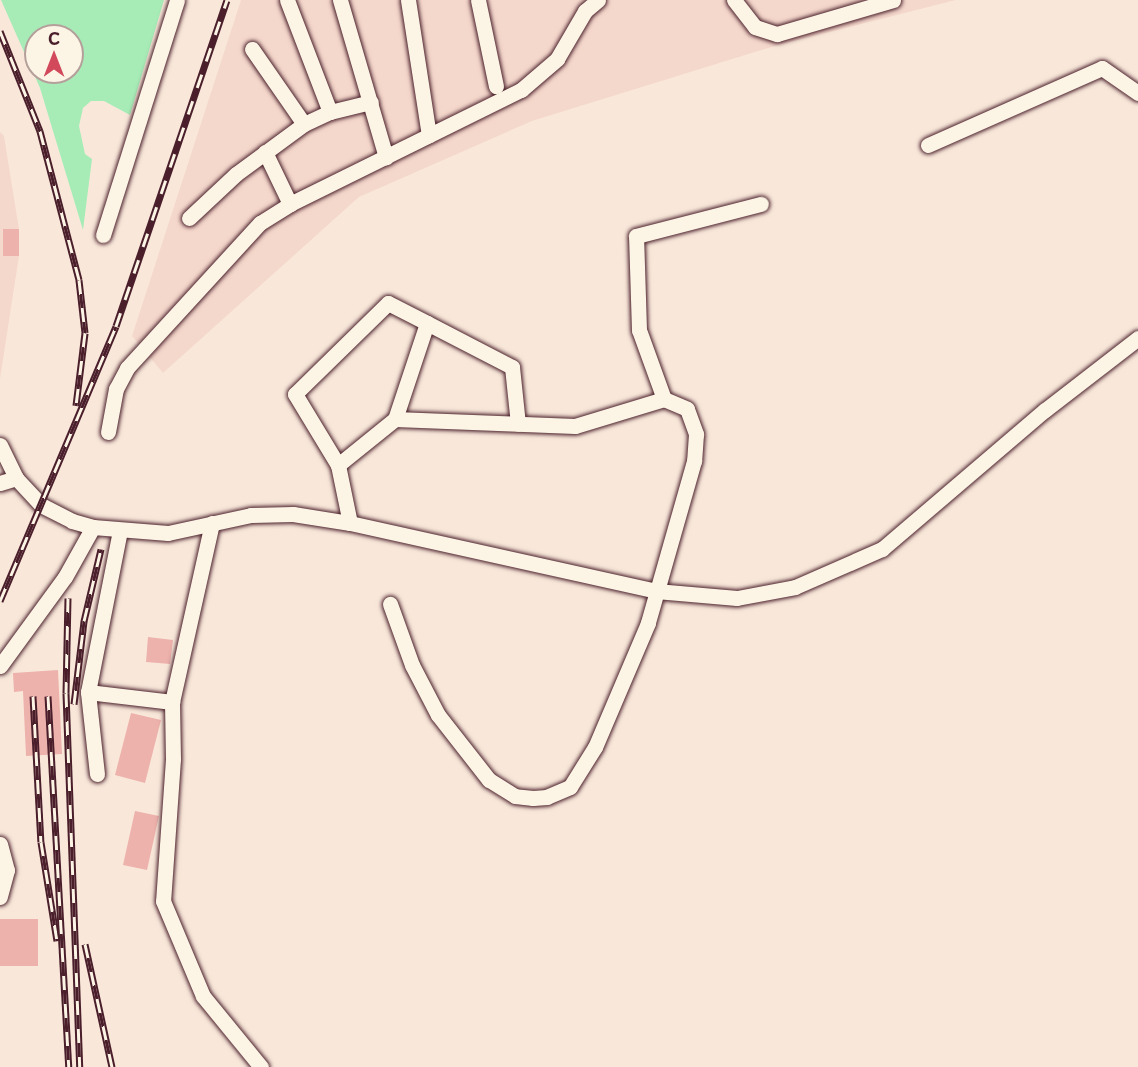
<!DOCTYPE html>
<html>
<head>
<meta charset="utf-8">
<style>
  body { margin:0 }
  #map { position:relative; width:1138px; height:1067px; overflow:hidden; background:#f9e8da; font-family:"Playpen Sans",sans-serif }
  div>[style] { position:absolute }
  .built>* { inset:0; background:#f5d8cc }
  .green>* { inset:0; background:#a7ecb7 }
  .building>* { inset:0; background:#edb2ac }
  .roads { filter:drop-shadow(0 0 2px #4a1f2b) drop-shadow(0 0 2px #4a1f2b) }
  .minor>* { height:15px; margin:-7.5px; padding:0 7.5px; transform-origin:7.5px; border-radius:7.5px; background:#fcf5e5 }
  .rail>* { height:7px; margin-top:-3.5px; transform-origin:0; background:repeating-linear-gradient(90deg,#fcf5e5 0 14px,#4a1f2b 0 28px); box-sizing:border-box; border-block:2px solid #4a1f2b }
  span { translate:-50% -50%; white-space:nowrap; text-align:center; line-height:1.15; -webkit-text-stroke:5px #fcf5e5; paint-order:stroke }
  .north { position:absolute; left:24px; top:24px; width:60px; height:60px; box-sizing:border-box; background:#fcf5e5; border:2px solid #b59f9b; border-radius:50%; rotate:0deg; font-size:16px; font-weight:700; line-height:24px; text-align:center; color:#4a1f2b }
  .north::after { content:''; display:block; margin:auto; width:21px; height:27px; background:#d1495b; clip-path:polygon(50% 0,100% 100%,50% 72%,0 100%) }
</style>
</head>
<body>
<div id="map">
  <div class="built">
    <div style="clip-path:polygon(241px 0,956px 0,778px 45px,532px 121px,359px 197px,163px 373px,132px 336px)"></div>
    <div style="clip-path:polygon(0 132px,4px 136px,19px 229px,19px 256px,0 379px)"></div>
  </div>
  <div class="green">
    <div style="clip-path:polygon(evenodd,1px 0,164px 0,130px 115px,104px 101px,91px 101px,83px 108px,79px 126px,85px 154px,92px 159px,83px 230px,40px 88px,1px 0,36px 36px,72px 36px,72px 72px,36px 72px,36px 36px)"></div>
  </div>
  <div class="building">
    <div style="clip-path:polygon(3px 229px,19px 229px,19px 256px,3px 256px)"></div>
    <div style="clip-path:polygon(148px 637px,173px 640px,170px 664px,146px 662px)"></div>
    <div style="clip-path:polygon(58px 670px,62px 754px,26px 756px,23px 691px,14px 692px,13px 673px)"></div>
    <div style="clip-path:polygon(131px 713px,161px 720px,145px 783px,115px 775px)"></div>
    <div style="clip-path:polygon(135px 811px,159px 816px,147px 870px,123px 865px)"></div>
    <div style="clip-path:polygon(0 919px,38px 919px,38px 966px,0 966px)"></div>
  </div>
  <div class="roads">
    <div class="minor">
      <div style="left:287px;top:0;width:120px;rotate:69deg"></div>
      <div style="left:340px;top:0;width:164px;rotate:73.7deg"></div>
      <div style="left:408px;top:0;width:137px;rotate:81.2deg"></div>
      <div style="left:478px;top:0;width:88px;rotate:78.2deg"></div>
      <div style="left:734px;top:0;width:34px;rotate:52deg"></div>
      <div style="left:755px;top:27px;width:23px;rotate:18deg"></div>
      <div style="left:777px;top:34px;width:121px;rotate:-16.3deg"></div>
      <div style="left:252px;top:49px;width:91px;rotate:55.3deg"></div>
      <div style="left:928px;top:145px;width:190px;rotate:-23.9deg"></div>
      <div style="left:1102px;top:68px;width:44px;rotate:34.8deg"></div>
      <div style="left:265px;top:152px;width:58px;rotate:64.3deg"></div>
      <div style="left:189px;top:218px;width:64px;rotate:-43.1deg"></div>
      <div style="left:236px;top:174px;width:84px;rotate:-36.3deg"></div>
      <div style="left:304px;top:124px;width:29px;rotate:-25deg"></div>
      <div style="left:330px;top:112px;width:42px;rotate:-13.7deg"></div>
      <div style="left:103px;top:235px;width:246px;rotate:-72.5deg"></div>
      <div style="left:427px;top:323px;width:96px;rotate:27.4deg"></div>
      <div style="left:512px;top:367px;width:57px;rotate:84deg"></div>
      <div style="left:664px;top:399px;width:73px;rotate:-109.9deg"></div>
      <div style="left:639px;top:330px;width:94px;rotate:-91.8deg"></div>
      <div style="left:636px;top:236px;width:129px;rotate:-14.4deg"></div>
      <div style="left:108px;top:432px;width:44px;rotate:-79.5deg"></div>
      <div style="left:116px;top:389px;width:24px;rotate:-62deg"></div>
      <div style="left:127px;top:368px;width:197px;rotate:-47.5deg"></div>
      <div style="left:260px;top:223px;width:36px;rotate:-32deg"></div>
      <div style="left:290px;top:204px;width:258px;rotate:-26.3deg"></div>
      <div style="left:521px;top:90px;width:48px;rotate:-40.7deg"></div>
      <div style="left:557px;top:59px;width:56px;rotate:-59.7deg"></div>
      <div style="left:585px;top:11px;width:17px;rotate:-40deg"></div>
      <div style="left:0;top:445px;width:37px;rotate:64deg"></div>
      <div style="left:16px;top:478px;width:37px;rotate:47deg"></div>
      <div style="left:41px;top:505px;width:35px;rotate:27deg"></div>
      <div style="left:72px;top:521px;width:22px;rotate:16deg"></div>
      <div style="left:93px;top:527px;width:75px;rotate:4.6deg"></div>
      <div style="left:168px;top:533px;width:85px;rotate:-12.2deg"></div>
      <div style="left:251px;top:515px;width:42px;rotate:-1.4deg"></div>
      <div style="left:293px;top:514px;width:58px;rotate:9deg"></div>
      <div style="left:350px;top:523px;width:313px;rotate:12.5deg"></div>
      <div style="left:656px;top:591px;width:81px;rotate:4.9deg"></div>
      <div style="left:737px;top:598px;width:59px;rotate:-10.7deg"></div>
      <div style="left:795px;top:587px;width:95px;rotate:-23.6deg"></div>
      <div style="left:882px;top:549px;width:214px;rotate:-40.5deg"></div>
      <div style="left:1045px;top:410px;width:118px;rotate:-37.7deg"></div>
      <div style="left:338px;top:465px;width:83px;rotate:-121.2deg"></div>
      <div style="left:295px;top:394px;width:130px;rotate:-44.4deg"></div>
      <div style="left:388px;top:303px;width:44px;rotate:27.1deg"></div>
      <div style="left:427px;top:323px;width:101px;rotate:108.4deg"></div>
      <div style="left:0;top:483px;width:17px;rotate:-17deg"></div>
      <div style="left:212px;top:523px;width:183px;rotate:102.6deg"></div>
      <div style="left:172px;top:702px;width:57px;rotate:89deg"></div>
      <div style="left:173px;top:759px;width:142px;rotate:94deg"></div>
      <div style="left:163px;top:901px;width:103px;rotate:67.2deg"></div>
      <div style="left:203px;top:996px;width:92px;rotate:50.8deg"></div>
      <div style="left:350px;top:523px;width:59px;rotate:-101.7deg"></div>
      <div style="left:338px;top:465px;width:73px;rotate:-38.9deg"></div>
      <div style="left:395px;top:419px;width:180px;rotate:2.2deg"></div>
      <div style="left:575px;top:426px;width:93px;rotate:-16.9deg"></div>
      <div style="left:664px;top:399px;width:25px;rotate:23deg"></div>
      <div style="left:687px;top:409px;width:27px;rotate:70deg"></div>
      <div style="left:696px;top:434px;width:27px;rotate:94deg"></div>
      <div style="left:694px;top:461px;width:168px;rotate:105.9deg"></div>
      <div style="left:648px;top:623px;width:135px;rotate:113.1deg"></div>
      <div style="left:595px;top:747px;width:47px;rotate:122deg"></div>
      <div style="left:570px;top:787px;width:25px;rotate:157deg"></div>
      <div style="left:547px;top:797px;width:14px;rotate:176deg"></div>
      <div style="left:533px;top:798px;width:18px;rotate:-174deg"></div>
      <div style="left:515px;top:796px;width:31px;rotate:-148deg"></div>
      <div style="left:489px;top:780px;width:83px;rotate:-128.1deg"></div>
      <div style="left:438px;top:715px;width:56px;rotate:-117.5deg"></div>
      <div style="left:412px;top:665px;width:65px;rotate:-109.8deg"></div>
      <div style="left:0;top:666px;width:110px;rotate:-53.9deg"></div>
      <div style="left:65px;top:577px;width:57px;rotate:-60.8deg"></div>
      <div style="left:88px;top:692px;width:85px;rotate:6.8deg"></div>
      <div style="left:97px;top:774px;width:82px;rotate:-96.3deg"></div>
      <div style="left:88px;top:692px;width:164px;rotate:-78.8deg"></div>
      <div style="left:0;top:844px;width:27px;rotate:75deg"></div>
      <div style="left:7px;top:870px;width:28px;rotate:105deg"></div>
    </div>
  </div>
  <div class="rail">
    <div style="left:0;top:31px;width:108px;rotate:68.2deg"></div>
    <div style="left:40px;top:131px;width:154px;rotate:75.3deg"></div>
    <div style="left:79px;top:280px;width:53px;rotate:83.5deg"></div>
    <div style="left:85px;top:333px;width:73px;rotate:97.1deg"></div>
    <div style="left:68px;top:598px;width:95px;rotate:91.2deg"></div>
    <div style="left:66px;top:693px;width:374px;rotate:87.9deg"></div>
    <div style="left:0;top:601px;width:298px;rotate:-67.1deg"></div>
    <div style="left:116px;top:326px;width:344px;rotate:-71.2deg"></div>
    <div style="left:33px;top:696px;width:146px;rotate:86.9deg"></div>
    <div style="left:41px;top:842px;width:100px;rotate:80.8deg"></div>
    <div style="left:48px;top:696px;width:372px;rotate:86.8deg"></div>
    <div style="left:74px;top:704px;width:84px;rotate:-83.1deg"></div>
    <div style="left:84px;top:621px;width:74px;rotate:-76.7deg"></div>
    <div style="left:85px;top:944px;width:126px;rotate:77.6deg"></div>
  </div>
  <div class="north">С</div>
</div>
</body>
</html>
